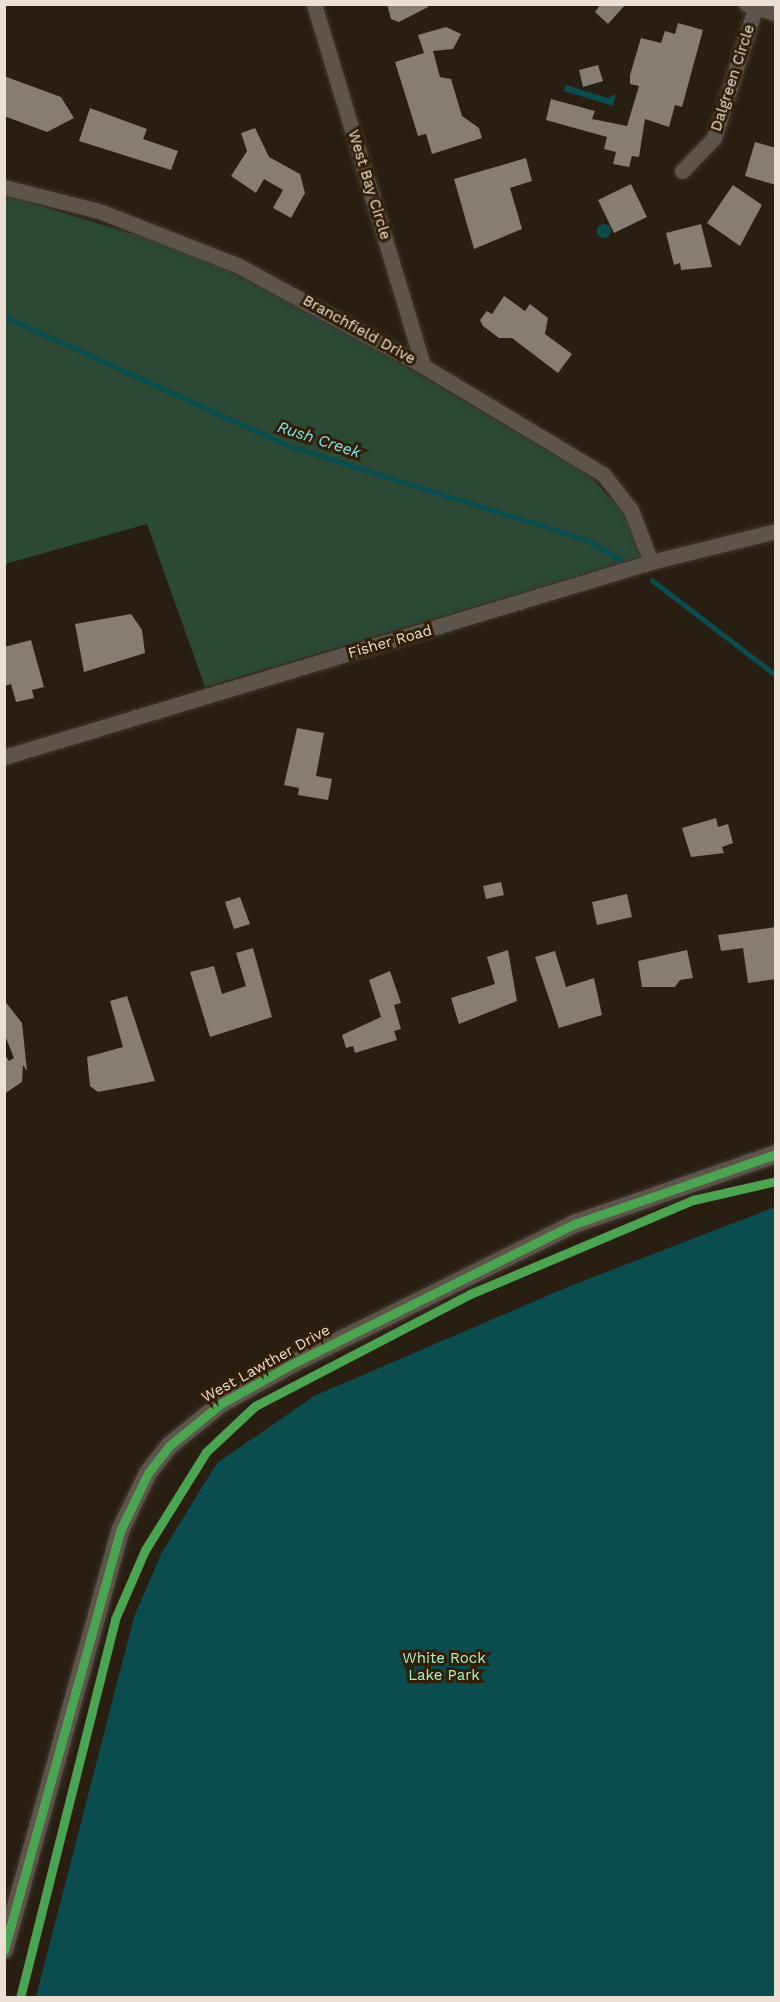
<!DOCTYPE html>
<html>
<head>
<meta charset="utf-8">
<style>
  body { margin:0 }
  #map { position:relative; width:780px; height:2002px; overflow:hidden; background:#291e12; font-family:"Work Sans",sans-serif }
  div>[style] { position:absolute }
  .green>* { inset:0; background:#2b4935 }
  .water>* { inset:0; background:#0b4c4e }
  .round { border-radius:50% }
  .stream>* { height:4.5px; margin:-2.25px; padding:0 2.25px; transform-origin:2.25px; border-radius:2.25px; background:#0b4c4e }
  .building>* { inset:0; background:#867d73 }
  .roads { filter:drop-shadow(0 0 2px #413930) drop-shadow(0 0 2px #413930) }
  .minor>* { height:15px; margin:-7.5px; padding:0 7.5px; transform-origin:7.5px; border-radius:7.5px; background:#5d544b }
  .tertiary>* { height:18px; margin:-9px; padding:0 9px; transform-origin:9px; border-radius:9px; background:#5d544b }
  .cycleway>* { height:9px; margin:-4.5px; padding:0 4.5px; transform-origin:4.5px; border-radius:4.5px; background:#4ca352 }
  span { translate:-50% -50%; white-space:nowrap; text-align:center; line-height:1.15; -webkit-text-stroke:6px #321f09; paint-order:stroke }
  .street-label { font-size:15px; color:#ecdfd3 }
  .park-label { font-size:15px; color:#a8f2c7 }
  .water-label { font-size:16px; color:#80e5e9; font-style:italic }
  .frame { position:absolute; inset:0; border:6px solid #ecdfd3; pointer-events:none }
</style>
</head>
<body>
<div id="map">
  <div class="green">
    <div style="clip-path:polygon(5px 195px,185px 250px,311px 311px,588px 474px,626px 515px,641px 557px,205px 687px,147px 524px,5px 564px)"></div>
  </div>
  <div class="water">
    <div style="clip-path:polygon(566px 85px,608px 98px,616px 94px,613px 106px,564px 91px)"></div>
    <div class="round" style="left:597px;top:224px;width:14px;height:14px"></div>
    <div style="clip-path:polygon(775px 1207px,775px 1997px,36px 1997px,134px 1617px,162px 1552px,217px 1463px,314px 1396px,570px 1286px)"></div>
  </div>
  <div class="stream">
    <div style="left:4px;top:316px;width:313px;rotate:24.5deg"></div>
    <div style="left:289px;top:446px;width:312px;rotate:17.5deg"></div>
    <div style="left:587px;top:540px;width:39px;rotate:30deg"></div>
    <div style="left:652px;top:580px;width:156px;rotate:37.5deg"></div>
  </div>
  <div class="building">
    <div style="clip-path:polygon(387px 4px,428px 4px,428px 7px,399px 22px,391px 19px)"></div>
    <div style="clip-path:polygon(601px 4px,626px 4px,608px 24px,595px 12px)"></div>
    <div style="clip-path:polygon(678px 23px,703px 30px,682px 107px,675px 105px,669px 127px,645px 119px,639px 157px,632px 156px,629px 167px,613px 164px,616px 152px,604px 149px,607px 137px,546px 120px,551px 99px,595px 111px,592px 119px,627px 126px,639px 86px,630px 84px,630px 75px,641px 38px,661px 43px,665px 31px,675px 34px)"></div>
    <div style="clip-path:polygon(446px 27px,461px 34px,453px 49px,433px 51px,440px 77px,451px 79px,462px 116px,479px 128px,482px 138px,432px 154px,426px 134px,418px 136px,395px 62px,424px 53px,418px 35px)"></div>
    <div style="clip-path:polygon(598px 65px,603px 81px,583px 87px,579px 70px)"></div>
    <div style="clip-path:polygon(4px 76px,61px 97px,74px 118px,47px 132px,4px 116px)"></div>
    <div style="clip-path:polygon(90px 108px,147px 129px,143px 139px,178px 151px,171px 170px,79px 141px)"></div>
    <div style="clip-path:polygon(255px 128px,269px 157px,300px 174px,305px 193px,291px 218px,273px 208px,283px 190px,264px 179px,256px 193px,231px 176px,247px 151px,241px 133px)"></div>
    <div style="clip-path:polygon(755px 142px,776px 148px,776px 185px,745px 176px)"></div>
    <div style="clip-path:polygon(526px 158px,532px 181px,510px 188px,522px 229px,474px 249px,454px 179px)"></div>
    <div style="clip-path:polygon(631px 184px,647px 217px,614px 233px,598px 200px)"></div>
    <div style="clip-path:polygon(733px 185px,762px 205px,740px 246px,707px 223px)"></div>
    <div style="clip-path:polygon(701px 224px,712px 267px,681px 270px,680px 263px,674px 265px,666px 233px)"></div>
    <div style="clip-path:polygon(504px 296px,525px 311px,530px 304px,548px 318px,545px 334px,572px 354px,558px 373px,512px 338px,499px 338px,483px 326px,480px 320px,487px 311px,492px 314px)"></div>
    <div style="clip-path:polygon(131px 614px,142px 630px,145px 653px,84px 672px,75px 624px)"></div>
    <div style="clip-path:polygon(31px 640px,44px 687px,32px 690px,34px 698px,16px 702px,11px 684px,4px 686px,4px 647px)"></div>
    <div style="clip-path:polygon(297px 728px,324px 733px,316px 776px,332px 779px,328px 800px,298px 795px,299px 788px,284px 785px)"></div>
    <div style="clip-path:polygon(716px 818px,718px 827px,728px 824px,733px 843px,722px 847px,724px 853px,691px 857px,682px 828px)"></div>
    <div style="clip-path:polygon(501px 882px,504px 895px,486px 899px,483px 886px)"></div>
    <div style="clip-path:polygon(627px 894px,632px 917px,597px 925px,592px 902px)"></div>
    <div style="clip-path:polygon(240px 897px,250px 924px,234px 929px,225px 902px)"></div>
    <div style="clip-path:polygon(776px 927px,776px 979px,748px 983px,743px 948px,721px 951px,718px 935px)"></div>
    <div style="clip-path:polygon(253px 948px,272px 1017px,210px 1037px,190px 972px,214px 966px,222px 994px,246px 986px,236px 953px)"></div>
    <div style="clip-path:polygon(508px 950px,517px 1001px,459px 1024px,451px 998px,495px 984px,487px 957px)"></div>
    <div style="clip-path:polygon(687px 950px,693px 978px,680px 980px,675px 987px,642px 987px,638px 961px)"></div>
    <div style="clip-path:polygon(555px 951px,566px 987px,594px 978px,602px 1015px,559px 1028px,535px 957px)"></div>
    <div style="clip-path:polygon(390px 971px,401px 1003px,394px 1005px,401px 1029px,394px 1031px,397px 1040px,355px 1053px,353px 1046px,346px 1048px,342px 1035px,381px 1017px,369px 980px)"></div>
    <div style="clip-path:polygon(127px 996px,155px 1081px,98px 1092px,90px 1086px,87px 1057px,123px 1047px,110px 1001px)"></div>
    <div style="clip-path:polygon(4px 1000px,22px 1023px,27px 1071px,23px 1065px,22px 1082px,4px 1094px,4px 1053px,9px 1061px,14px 1058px,4px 1033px)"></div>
  </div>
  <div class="roads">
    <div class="minor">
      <div style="left:314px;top:4px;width:378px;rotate:73.2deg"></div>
      <div style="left:746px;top:4px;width:32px;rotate:18deg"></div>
      <div style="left:682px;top:171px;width:46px;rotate:-45.9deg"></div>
      <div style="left:714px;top:138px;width:135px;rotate:-72.4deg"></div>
      <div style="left:4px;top:187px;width:98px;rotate:14.2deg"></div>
      <div style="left:99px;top:211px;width:148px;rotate:21.4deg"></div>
      <div style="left:237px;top:265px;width:212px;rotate:28.5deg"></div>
      <div style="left:423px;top:366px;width:210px;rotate:31deg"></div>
      <div style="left:603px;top:474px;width:46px;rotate:52.1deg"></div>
      <div style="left:631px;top:510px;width:56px;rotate:69deg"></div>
      <div style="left:4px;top:757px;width:676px;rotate:-16.77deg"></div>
      <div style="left:651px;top:562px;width:129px;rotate:-13.9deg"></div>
    </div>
    <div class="tertiary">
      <div style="left:4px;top:1950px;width:435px;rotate:-74.5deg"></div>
      <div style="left:120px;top:1531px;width:64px;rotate:-64.2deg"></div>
      <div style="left:148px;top:1473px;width:34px;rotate:-52deg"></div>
      <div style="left:169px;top:1446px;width:68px;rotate:-39.1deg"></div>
      <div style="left:222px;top:1403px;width:80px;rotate:-29.1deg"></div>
      <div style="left:292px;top:1364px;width:315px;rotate:-26.4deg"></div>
      <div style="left:574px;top:1224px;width:214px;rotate:-19.1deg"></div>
    </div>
  </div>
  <div class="cycleway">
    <div style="left:4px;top:1950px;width:435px;rotate:-74.5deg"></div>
    <div style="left:120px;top:1531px;width:64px;rotate:-64.2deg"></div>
    <div style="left:148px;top:1473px;width:34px;rotate:-52deg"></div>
    <div style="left:169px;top:1446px;width:68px;rotate:-39.1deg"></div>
    <div style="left:222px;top:1403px;width:80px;rotate:-29.1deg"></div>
    <div style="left:292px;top:1364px;width:315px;rotate:-26.4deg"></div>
    <div style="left:574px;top:1224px;width:214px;rotate:-19.1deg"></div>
    <div style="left:20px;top:1998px;width:391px;rotate:-75.9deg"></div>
    <div style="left:115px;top:1619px;width:75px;rotate:-66.5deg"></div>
    <div style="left:145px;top:1550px;width:115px;rotate:-58.1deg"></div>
    <div style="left:206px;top:1452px;width:67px;rotate:-43.2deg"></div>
    <div style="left:255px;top:1406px;width:242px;rotate:-27.5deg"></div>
    <div style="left:470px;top:1294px;width:242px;rotate:-22.9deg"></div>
    <div style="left:693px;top:1200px;width:85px;rotate:-12.9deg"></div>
  </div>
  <div class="street-label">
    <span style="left:733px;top:78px;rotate:-72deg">Dalgreen Circle</span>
    <span style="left:369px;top:185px;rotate:73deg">West Bay Circle</span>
    <span style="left:359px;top:330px;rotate:29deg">Branchfield Drive</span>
    <span style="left:390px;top:642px;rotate:-16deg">Fisher Road</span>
    <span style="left:266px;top:1364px;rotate:-29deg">West Lawther Drive</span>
  </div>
  <div class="park-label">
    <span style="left:444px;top:1667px">White Rock<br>Lake Park</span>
  </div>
  <div class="water-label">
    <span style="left:319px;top:440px;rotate:18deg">Rush Creek</span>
  </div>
  <div class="frame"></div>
</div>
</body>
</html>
